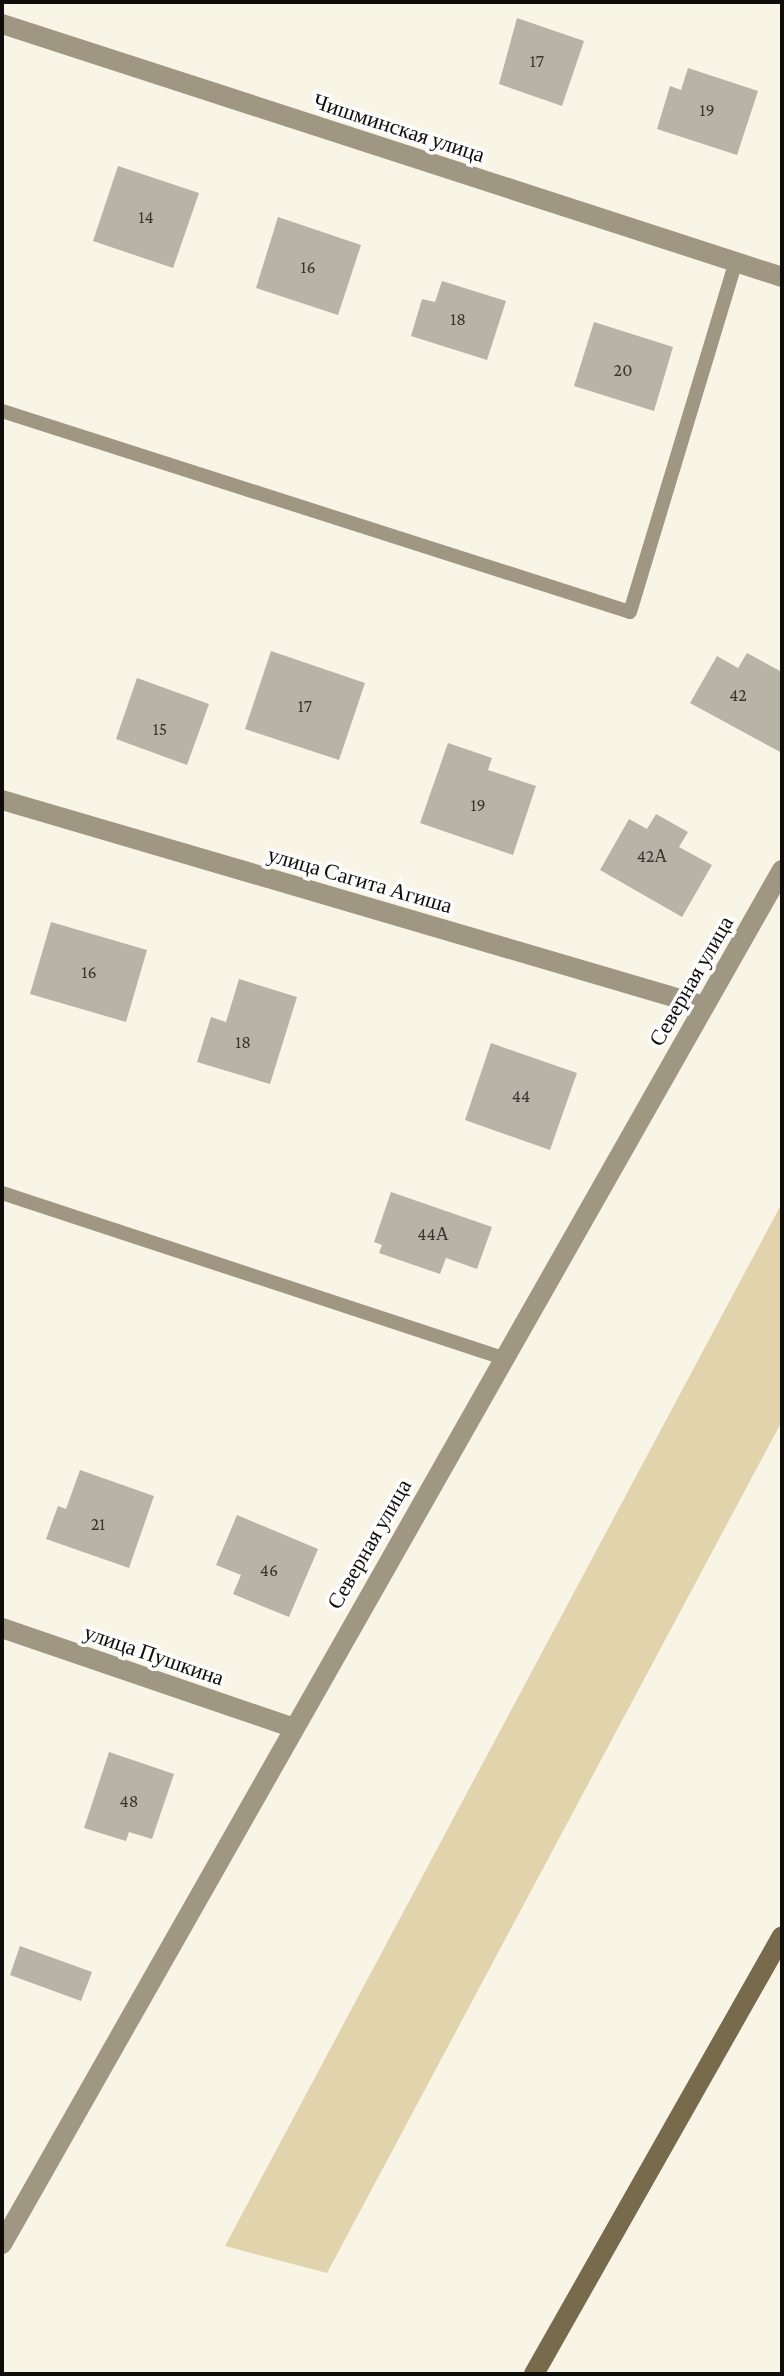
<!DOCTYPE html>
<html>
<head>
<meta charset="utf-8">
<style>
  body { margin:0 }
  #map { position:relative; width:784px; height:2376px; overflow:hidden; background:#f8f4e6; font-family:"Crimson Pro",serif }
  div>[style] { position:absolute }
  .green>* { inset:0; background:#e1d4ac }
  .building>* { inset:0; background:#b8b3a7 }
  .lane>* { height:14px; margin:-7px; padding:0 7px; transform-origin:7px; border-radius:7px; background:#9f9781 }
  .street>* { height:20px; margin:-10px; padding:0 10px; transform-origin:10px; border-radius:10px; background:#9f9781 }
  .secondary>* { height:20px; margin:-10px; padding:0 10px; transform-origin:10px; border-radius:10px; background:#776b4b }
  span { translate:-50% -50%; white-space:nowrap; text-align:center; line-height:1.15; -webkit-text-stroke:7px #fff; paint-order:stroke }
  .number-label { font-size:18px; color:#383630 }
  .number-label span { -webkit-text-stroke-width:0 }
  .street-label { font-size:22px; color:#0e0d09 }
  .frame { position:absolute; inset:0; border:4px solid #0e0d09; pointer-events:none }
</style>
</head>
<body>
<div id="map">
  <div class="green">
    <div style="clip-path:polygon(782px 1203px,782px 1421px,327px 2273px,225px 2246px)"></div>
  </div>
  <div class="building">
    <div style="clip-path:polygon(517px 18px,584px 41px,562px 106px,499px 84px)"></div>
    <div style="clip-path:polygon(688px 68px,758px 91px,737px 155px,657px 129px,670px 86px,681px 90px)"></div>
    <div style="clip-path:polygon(118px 166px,199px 193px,173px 268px,93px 241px)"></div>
    <div style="clip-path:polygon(278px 217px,361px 245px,338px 315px,256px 288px)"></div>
    <div style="clip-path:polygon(442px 281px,506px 301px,487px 360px,411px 336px,422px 299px,435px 302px)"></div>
    <div style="clip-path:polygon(594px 322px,673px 347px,654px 411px,574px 386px)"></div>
    <div style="clip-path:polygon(271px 651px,365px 683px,339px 760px,245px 729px)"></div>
    <div style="clip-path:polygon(747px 653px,782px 672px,782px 753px,690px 703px,717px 656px,738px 668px)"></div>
    <div style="clip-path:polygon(137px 678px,209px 704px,187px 765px,116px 739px)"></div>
    <div style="clip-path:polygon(448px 743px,492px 758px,488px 770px,536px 786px,513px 855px,420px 823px)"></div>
    <div style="clip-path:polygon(656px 814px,688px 832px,679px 847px,712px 865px,682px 917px,600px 870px,629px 819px,647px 829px)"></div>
    <div style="clip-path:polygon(51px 922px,147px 950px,126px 1022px,30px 994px)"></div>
    <div style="clip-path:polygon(239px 979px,297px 997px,270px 1084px,197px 1062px,211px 1017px,226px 1022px)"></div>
    <div style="clip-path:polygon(491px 1043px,577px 1073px,550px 1150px,465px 1120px)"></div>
    <div style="clip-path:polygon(391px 1192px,492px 1227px,477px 1269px,446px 1258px,440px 1274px,379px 1253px,382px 1245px,374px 1242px)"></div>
    <div style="clip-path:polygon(80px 1470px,154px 1496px,129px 1568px,46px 1539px,58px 1506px,66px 1509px)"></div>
    <div style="clip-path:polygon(237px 1515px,318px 1549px,289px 1617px,233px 1594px,241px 1575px,216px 1565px)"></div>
    <div style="clip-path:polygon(109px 1752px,174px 1774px,152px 1839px,129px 1832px,126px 1841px,84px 1828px)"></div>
    <div style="clip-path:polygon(20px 1946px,92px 1972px,81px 2001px,10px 1975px)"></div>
  </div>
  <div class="lane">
    <div style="left:2px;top:411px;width:659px;rotate:17.75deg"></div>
    <div style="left:630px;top:612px;width:366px;rotate:-73.2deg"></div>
    <div style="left:2px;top:1193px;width:527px;rotate:18.23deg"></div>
  </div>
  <div class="street">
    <div style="left:2px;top:24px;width:820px;rotate:17.97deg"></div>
    <div style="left:2px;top:800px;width:732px;rotate:16.35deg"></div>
    <div style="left:2px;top:1628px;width:305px;rotate:18.9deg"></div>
    <div style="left:2px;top:2244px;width:1580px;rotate:-60.42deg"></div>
  </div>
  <div class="secondary">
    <div style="left:534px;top:2374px;width:503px;rotate:-60.48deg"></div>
  </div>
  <div class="number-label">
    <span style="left:537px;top:61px">17</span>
    <span style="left:707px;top:110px">19</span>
    <span style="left:146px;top:217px">14</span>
    <span style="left:308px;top:267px">16</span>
    <span style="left:458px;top:319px">18</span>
    <span style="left:623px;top:370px">20</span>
    <span style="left:738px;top:695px">42</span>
    <span style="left:305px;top:706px">17</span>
    <span style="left:160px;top:729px">15</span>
    <span style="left:478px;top:805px">19</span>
    <span style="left:652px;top:856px">42А</span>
    <span style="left:89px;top:972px">16</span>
    <span style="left:243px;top:1042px">18</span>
    <span style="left:521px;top:1096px">44</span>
    <span style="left:433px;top:1234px">44А</span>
    <span style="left:98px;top:1524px">21</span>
    <span style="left:269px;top:1570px">46</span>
    <span style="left:129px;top:1801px">48</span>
  </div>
  <div class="street-label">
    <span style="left:399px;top:128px;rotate:18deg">Чишминская улица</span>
    <span style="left:360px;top:880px;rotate:16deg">улица Сагита Агиша</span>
    <span style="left:691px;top:981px;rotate:-60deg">Северная улица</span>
    <span style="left:369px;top:1544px;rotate:-60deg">Северная улица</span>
    <span style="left:154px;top:1655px;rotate:19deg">улица Пушкина</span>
  </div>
  <div class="frame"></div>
</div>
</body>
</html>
